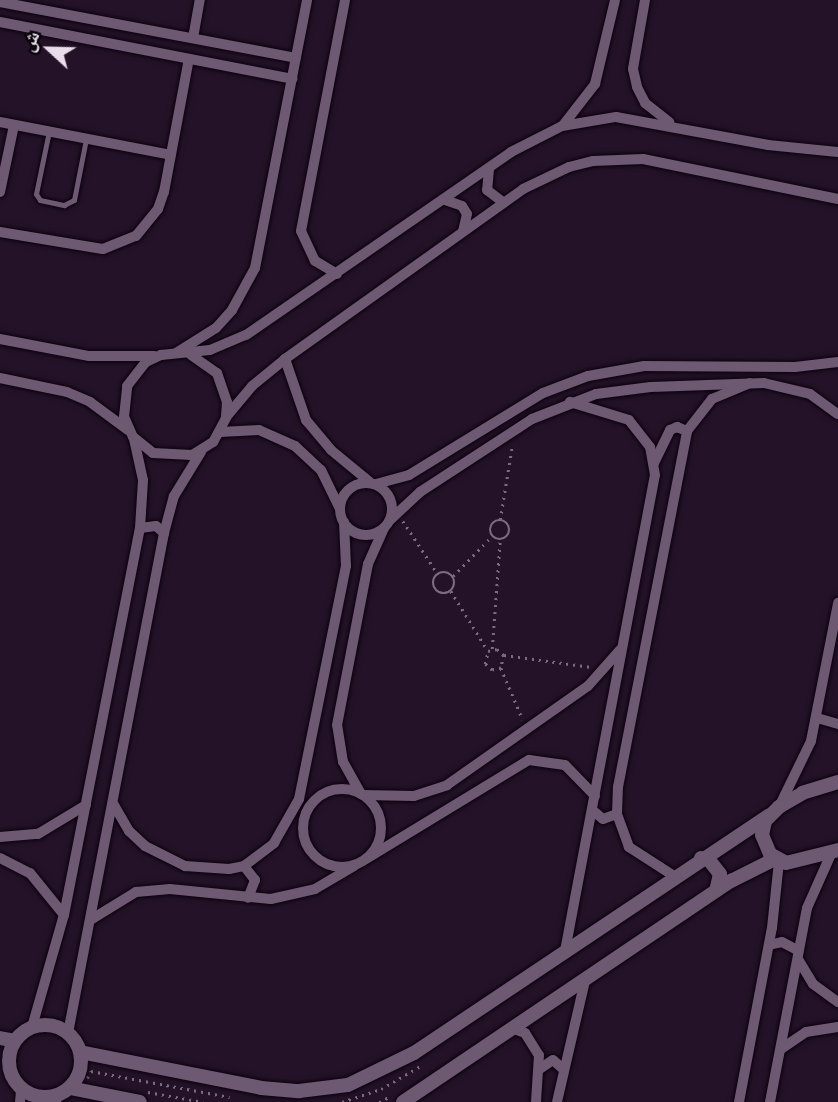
<!DOCTYPE html>
<html>
<head>
<meta charset="utf-8">
<style>
  body { margin:0 }
  #map { position:relative; width:838px; height:1102px; overflow:hidden; background:#241328; font-family:Manrope,"Noto Naskh Arabic",sans-serif }
  div>[style] { position:absolute }
  .path>* { height:2.5px; margin-top:-1.25px; transform-origin:0; background:repeating-linear-gradient(90deg,#7b6c7e 0 2px,transparent 0 7px) }
  .path>.ring { margin:-1.25px; padding:0; box-sizing:content-box; background:none; border:2.5px solid #7b6c7e; border-radius:50% }
  .roads { filter:drop-shadow(0 0 2px #0d0110) drop-shadow(0 0 2px #0d0110) }
  .service>* { height:5px; margin:-2.5px; padding:0 2.5px; transform-origin:2.5px; border-radius:2.5px; background:#6d5971 }
  .minor>* { height:10px; margin:-5px; padding:0 5px; transform-origin:5px; border-radius:5px; background:#6d5971 }
  .minor>.ring { margin:-5px; padding:0; box-sizing:content-box; background:none; border:10px solid #6d5971; border-radius:50% }
  .tertiary>* { height:14px; margin:-7px; padding:0 7px; transform-origin:7px; border-radius:7px; background:#6d5971 }
  .tertiary>.ring { margin:-7px; padding:0; box-sizing:content-box; background:none; border:14px solid #6d5971; border-radius:50% }
  span { translate:-50% -50%; white-space:nowrap; text-align:center; line-height:1.15; -webkit-text-stroke:6px #09040b; paint-order:stroke }
  .north { position:absolute; left:14px; top:14px; width:70px; height:70px; -webkit-text-stroke:5px #09040b; paint-order:stroke; rotate:292deg; font-size:19px; font-weight:700; line-height:28px; text-align:center; color:#e9ddeb }
  .north::after { content:''; display:block; margin:auto; width:24px; height:32px; background:#e9ddeb; clip-path:polygon(50% 0,100% 100%,50% 72%,0 100%) }
</style>
</head>
<body>
<div id="map">
  <div class="path">
    <div style="left:500px;top:520px;width:74px;rotate:-80.7deg"></div>
    <div class="ring" style="left:490px;top:520px;width:17.5px;height:17.5px"></div>
    <div style="left:403px;top:521px;width:64px;rotate:56.6deg"></div>
    <div class="ring" style="left:433px;top:572px;width:19.5px;height:19.5px"></div>
    <div style="left:453px;top:576px;width:56px;rotate:-45.7deg"></div>
    <div style="left:451px;top:591px;width:70px;rotate:58.3deg"></div>
    <div style="left:492px;top:649px;width:110px;rotate:-85.8deg"></div>
    <div style="left:504px;top:655px;width:88px;rotate:7.9deg"></div>
    <div style="left:501px;top:668px;width:9px;rotate:167deg"></div>
    <div style="left:492px;top:670px;width:9px;rotate:-139deg"></div>
    <div style="left:485px;top:664px;width:13px;rotate:-77deg"></div>
    <div style="left:488px;top:651px;width:9px;rotate:-13deg"></div>
    <div style="left:497px;top:649px;width:9px;rotate:41deg"></div>
    <div style="left:504px;top:655px;width:13px;rotate:103deg"></div>
    <div style="left:501px;top:668px;width:56px;rotate:67.1deg"></div>
    <div style="left:87px;top:1078px;width:8px;rotate:-60deg"></div>
    <div style="left:91px;top:1071px;width:141px;rotate:10.6deg"></div>
    <div style="left:148px;top:1092px;width:56px;rotate:10.3deg"></div>
    <div style="left:342px;top:1102px;width:41px;rotate:-18.4deg"></div>
    <div style="left:381px;top:1089px;width:48px;rotate:-30.3deg"></div>
    <div style="left:379px;top:1102px;width:13px;rotate:-27deg"></div>
  </div>
  <div class="roads">
    <div class="service">
      <div style="left:49px;top:131px;width:64px;rotate:101.7deg"></div>
      <div style="left:36px;top:194px;width:7px;rotate:56deg"></div>
      <div style="left:40px;top:200px;width:25px;rotate:12deg"></div>
      <div style="left:64px;top:205px;width:11px;rotate:-27deg"></div>
      <div style="left:74px;top:200px;width:62px;rotate:-78.9deg"></div>
    </div>
    <div class="minor">
      <div style="left:645px;top:0;width:70px;rotate:99.9deg"></div>
      <div style="left:633px;top:69px;width:18px;rotate:77deg"></div>
      <div style="left:637px;top:87px;width:18px;rotate:63deg"></div>
      <div style="left:645px;top:103px;width:31px;rotate:38deg"></div>
      <div style="left:0;top:2px;width:301px;rotate:10.7deg"></div>
      <div style="left:0;top:22px;width:298px;rotate:11deg"></div>
      <div style="left:193px;top:38px;width:39px;rotate:-80deg"></div>
      <div style="left:0;top:122px;width:174px;rotate:10.9deg"></div>
      <div style="left:564px;top:124px;width:51px;rotate:-52.2deg"></div>
      <div style="left:595px;top:84px;width:86px;rotate:-76.6deg"></div>
      <div style="left:489px;top:169px;width:21px;rotate:95deg"></div>
      <div style="left:487px;top:190px;width:21px;rotate:37deg"></div>
      <div style="left:0;top:192px;width:68px;rotate:-78.2deg"></div>
      <div style="left:445px;top:200px;width:18px;rotate:19deg"></div>
      <div style="left:462px;top:206px;width:9px;rotate:58deg"></div>
      <div style="left:467px;top:214px;width:17px;rotate:103deg"></div>
      <div style="left:0;top:232px;width:104px;rotate:9.4deg"></div>
      <div style="left:103px;top:249px;width:35px;rotate:-22deg"></div>
      <div style="left:136px;top:236px;width:35px;rotate:-51deg"></div>
      <div style="left:158px;top:209px;width:18px;rotate:-71deg"></div>
      <div style="left:164px;top:192px;width:135px;rotate:-79.4deg"></div>
      <div style="left:337px;top:274px;width:26px;rotate:-149deg"></div>
      <div style="left:315px;top:261px;width:33px;rotate:-115deg"></div>
      <div style="left:301px;top:231px;width:235px;rotate:-79.2deg"></div>
      <div style="left:0;top:339px;width:91px;rotate:10.8deg"></div>
      <div style="left:89px;top:356px;width:65px"></div>
      <div style="left:176px;top:353px;width:47px;rotate:-32deg"></div>
      <div style="left:216px;top:328px;width:24px;rotate:-48deg"></div>
      <div style="left:232px;top:310px;width:48px;rotate:-61.3deg"></div>
      <div style="left:255px;top:268px;width:273px;rotate:-79deg"></div>
      <div style="left:191px;top:355px;width:32px;rotate:35deg"></div>
      <div style="left:217px;top:373px;width:31px;rotate:71deg"></div>
      <div style="left:227px;top:402px;width:16px;rotate:94deg"></div>
      <div style="left:226px;top:418px;width:27px;rotate:118deg"></div>
      <div style="left:213px;top:442px;width:25px;rotate:148deg"></div>
      <div style="left:192px;top:455px;width:39px;rotate:-177deg"></div>
      <div style="left:153px;top:453px;width:26px;rotate:-141deg"></div>
      <div style="left:133px;top:437px;width:22px;rotate:-114deg"></div>
      <div style="left:124px;top:417px;width:31px;rotate:-84deg"></div>
      <div style="left:127px;top:386px;width:31px;rotate:-52deg"></div>
      <div style="left:146px;top:362px;width:17px;rotate:-25deg"></div>
      <div style="left:161px;top:355px;width:49px;rotate:-5.8deg"></div>
      <div style="left:210px;top:350px;width:39px;rotate:-23deg"></div>
      <div style="left:246px;top:335px;width:322px;rotate:-34.6deg"></div>
      <div style="left:511px;top:152px;width:57px;rotate:-27deg"></div>
      <div style="left:562px;top:126px;width:55px;rotate:-9.5deg"></div>
      <div style="left:616px;top:117px;width:155px;rotate:10.4deg"></div>
      <div style="left:768px;top:145px;width:70px;rotate:5.7deg"></div>
      <div style="left:285px;top:359px;width:65px;rotate:71deg"></div>
      <div style="left:306px;top:420px;width:39px;rotate:50deg"></div>
      <div style="left:331px;top:450px;width:52px;rotate:39.5deg"></div>
      <div style="left:0;top:378px;width:68px;rotate:11.8deg"></div>
      <div style="left:67px;top:392px;width:25px;rotate:23deg"></div>
      <div style="left:90px;top:402px;width:47px;rotate:36.4deg"></div>
      <div style="left:227px;top:416px;width:39px;rotate:-50deg"></div>
      <div style="left:252px;top:386px;width:43px;rotate:-39.3deg"></div>
      <div style="left:285px;top:359px;width:292px;rotate:-35.5deg"></div>
      <div style="left:523px;top:189px;width:51px;rotate:-25.6deg"></div>
      <div style="left:569px;top:167px;width:25px;rotate:-14deg"></div>
      <div style="left:593px;top:161px;width:50px;rotate:-2.3deg"></div>
      <div style="left:643px;top:159px;width:199px;rotate:11.6deg"></div>
      <div style="left:220px;top:432px;width:39px;rotate:-3deg"></div>
      <div style="left:259px;top:430px;width:39px;rotate:24deg"></div>
      <div style="left:295px;top:446px;width:35px;rotate:43deg"></div>
      <div style="left:321px;top:470px;width:43px;rotate:64deg"></div>
      <div style="left:654px;top:463px;width:37px;rotate:-64deg"></div>
      <div style="left:670px;top:430px;width:8px;rotate:-23deg"></div>
      <div style="left:677px;top:427px;width:11px;rotate:22deg"></div>
      <div class="ring" style="left:340px;top:483px;width:42px;height:42px"></div>
      <div style="left:376px;top:484px;width:34px;rotate:-15deg"></div>
      <div style="left:409px;top:475px;width:157px;rotate:-31.5deg"></div>
      <div style="left:543px;top:393px;width:48px;rotate:-20.7deg"></div>
      <div style="left:588px;top:376px;width:57px;rotate:-10.1deg"></div>
      <div style="left:644px;top:366px;width:151px;rotate:0.4deg"></div>
      <div style="left:795px;top:367px;width:43px;rotate:-6.6deg"></div>
      <div style="left:390px;top:520px;width:41px;rotate:-43deg"></div>
      <div style="left:420px;top:492px;width:134px;rotate:-33.1deg"></div>
      <div style="left:532px;top:419px;width:69px;rotate:-21.3deg"></div>
      <div style="left:596px;top:394px;width:55px;rotate:-7.3deg"></div>
      <div style="left:651px;top:387px;width:113px;rotate:-2deg"></div>
      <div style="left:764px;top:383px;width:47px;rotate:13.4deg"></div>
      <div style="left:810px;top:394px;width:34px;rotate:36deg"></div>
      <div style="left:140px;top:528px;width:16px;rotate:-7deg"></div>
      <div style="left:156px;top:526px;width:11px;rotate:41deg"></div>
      <div style="left:817px;top:718px;width:22px;rotate:16deg"></div>
      <div class="ring" style="left:303px;top:789px;width:68px;height:68px"></div>
      <div style="left:361px;top:794px;width:37px;rotate:-119deg"></div>
      <div style="left:343px;top:762px;width:37px;rotate:-99deg"></div>
      <div style="left:337px;top:725px;width:164px;rotate:-79.1deg"></div>
      <div style="left:368px;top:564px;width:39px;rotate:-66deg"></div>
      <div style="left:363px;top:795px;width:51px;rotate:1.1deg"></div>
      <div style="left:414px;top:796px;width:35px;rotate:-18deg"></div>
      <div style="left:447px;top:785px;width:172px;rotate:-35.1deg"></div>
      <div style="left:588px;top:686px;width:48px;rotate:-48.4deg"></div>
      <div style="left:114px;top:805px;width:30px;rotate:60deg"></div>
      <div style="left:129px;top:831px;width:22px;rotate:43deg"></div>
      <div style="left:145px;top:846px;width:45px;rotate:26.6deg"></div>
      <div style="left:185px;top:866px;width:44px;rotate:3.9deg"></div>
      <div style="left:229px;top:869px;width:15px;rotate:-11deg"></div>
      <div style="left:244px;top:866px;width:38px;rotate:-37deg"></div>
      <div style="left:274px;top:843px;width:51px;rotate:-60.4deg"></div>
      <div style="left:299px;top:799px;width:238px;rotate:-78.6deg"></div>
      <div style="left:346px;top:566px;width:44px;rotate:-92.6deg"></div>
      <div style="left:779px;top:807px;width:73px;rotate:-64.1deg"></div>
      <div style="left:811px;top:741px;width:141px;rotate:-78.9deg"></div>
      <div style="left:592px;top:810px;width:14px;rotate:39deg"></div>
      <div style="left:603px;top:819px;width:15px;rotate:-20deg"></div>
      <div style="left:0;top:837px;width:38px;rotate:-5deg"></div>
      <div style="left:38px;top:834px;width:56px;rotate:-31.1deg"></div>
      <div style="left:0;top:858px;width:34px;rotate:27deg"></div>
      <div style="left:30px;top:873px;width:54px;rotate:51deg"></div>
      <div style="left:366px;top:859px;width:191px;rotate:-31.3deg"></div>
      <div style="left:529px;top:760px;width:36px;rotate:8deg"></div>
      <div style="left:565px;top:765px;width:43px;rotate:45.9deg"></div>
      <div style="left:244px;top:866px;width:18px;rotate:52deg"></div>
      <div style="left:255px;top:880px;width:19px;rotate:111deg"></div>
      <div style="left:674px;top:876px;width:54px;rotate:-147.2deg"></div>
      <div style="left:629px;top:847px;width:35px;rotate:-110deg"></div>
      <div style="left:617px;top:814px;width:27px;rotate:-88deg"></div>
      <div style="left:618px;top:787px;width:363px;rotate:-79deg"></div>
      <div style="left:687px;top:431px;width:41px;rotate:-52deg"></div>
      <div style="left:712px;top:399px;width:41px;rotate:-22.8deg"></div>
      <div style="left:92px;top:919px;width:52px;rotate:-31.5deg"></div>
      <div style="left:136px;top:892px;width:34px;rotate:-5deg"></div>
      <div style="left:170px;top:889px;width:101px;rotate:5.7deg"></div>
      <div style="left:271px;top:899px;width:45px;rotate:-12.8deg"></div>
      <div style="left:315px;top:889px;width:45px;rotate:-30.5deg"></div>
      <div style="left:769px;top:945px;width:13px;rotate:-13deg"></div>
      <div style="left:782px;top:942px;width:19px;rotate:28deg"></div>
      <div style="left:565px;top:951px;width:484px;rotate:-79.3deg"></div>
      <div style="left:655px;top:475px;width:28px;rotate:-100deg"></div>
      <div style="left:650px;top:447px;width:34px;rotate:-128deg"></div>
      <div style="left:629px;top:420px;width:62px;rotate:-163deg"></div>
      <div style="left:798px;top:959px;width:29px;rotate:59deg"></div>
      <div style="left:813px;top:984px;width:31px;rotate:36deg"></div>
      <div style="left:32px;top:1027px;width:116px;rotate:-74.1deg"></div>
      <div style="left:64px;top:915px;width:394px;rotate:-78.9deg"></div>
      <div style="left:140px;top:528px;width:48px;rotate:-86.4deg"></div>
      <div style="left:143px;top:480px;width:42px;rotate:-102.4deg"></div>
      <div style="left:514px;top:1029px;width:12px;rotate:20deg"></div>
      <div style="left:525px;top:1033px;width:26px;rotate:58deg"></div>
      <div style="left:539px;top:1055px;width:47px;rotate:93.7deg"></div>
      <div style="left:68px;top:1033px;width:509px;rotate:-79.13deg"></div>
      <div style="left:164px;top:533px;width:38px;rotate:-75deg"></div>
      <div style="left:174px;top:496px;width:52px;rotate:-58.5deg"></div>
      <div style="left:781px;top:1049px;width:30px;rotate:-34deg"></div>
      <div style="left:806px;top:1032px;width:32px;rotate:-9deg"></div>
      <div style="left:541px;top:1068px;width:14px;rotate:-34deg"></div>
      <div style="left:553px;top:1060px;width:15px;rotate:42deg"></div>
      <div style="left:20px;top:1102px;width:12px;rotate:-85deg"></div>
      <div style="left:56px;top:1102px;width:6px;rotate:-81deg"></div>
      <div style="left:557px;top:1102px;width:124px;rotate:-77deg"></div>
      <div style="left:739px;top:1102px;width:177px;rotate:-79.3deg"></div>
      <div style="left:772px;top:928px;width:67px;rotate:-84deg"></div>
      <div style="left:770px;top:1102px;width:197px;rotate:-79.2deg"></div>
      <div style="left:807px;top:908px;width:59px;rotate:-66deg"></div>
    </div>
    <div class="tertiary">
      <div style="left:838px;top:782px;width:37px;rotate:163deg"></div>
      <div style="left:803px;top:793px;width:28px;rotate:150deg"></div>
      <div style="left:779px;top:807px;width:20px;rotate:135deg"></div>
      <div style="left:765px;top:821px;width:14px;rotate:102deg"></div>
      <div style="left:762px;top:835px;width:21px;rotate:67deg"></div>
      <div style="left:770px;top:854px;width:18px;rotate:29deg"></div>
      <div style="left:786px;top:863px;width:54px;rotate:-14deg"></div>
      <div style="left:701px;top:858px;width:8px;rotate:14deg"></div>
      <div style="left:709px;top:860px;width:18px;rotate:52deg"></div>
      <div style="left:720px;top:874px;width:17px;rotate:103deg"></div>
      <div class="ring" style="left:9px;top:1025px;width:58px;height:58px"></div>
      <div style="left:0;top:1038px;width:15px;rotate:11deg"></div>
      <div style="left:80px;top:1052px;width:185px;rotate:11.2deg"></div>
      <div style="left:261px;top:1088px;width:38px;rotate:5deg"></div>
      <div style="left:299px;top:1091px;width:49px;rotate:-7deg"></div>
      <div style="left:348px;top:1085px;width:73px;rotate:-25.9deg"></div>
      <div style="left:414px;top:1053px;width:427px;rotate:-33.8deg"></div>
      <div style="left:70px;top:1088px;width:71px;rotate:11.3deg"></div>
      <div style="left:403px;top:1102px;width:396px;rotate:-34deg"></div>
      <div style="left:731px;top:881px;width:49px;rotate:-26.6deg"></div>
    </div>
  </div>
  <div class="north">ش</div>
</div>
</body>
</html>
